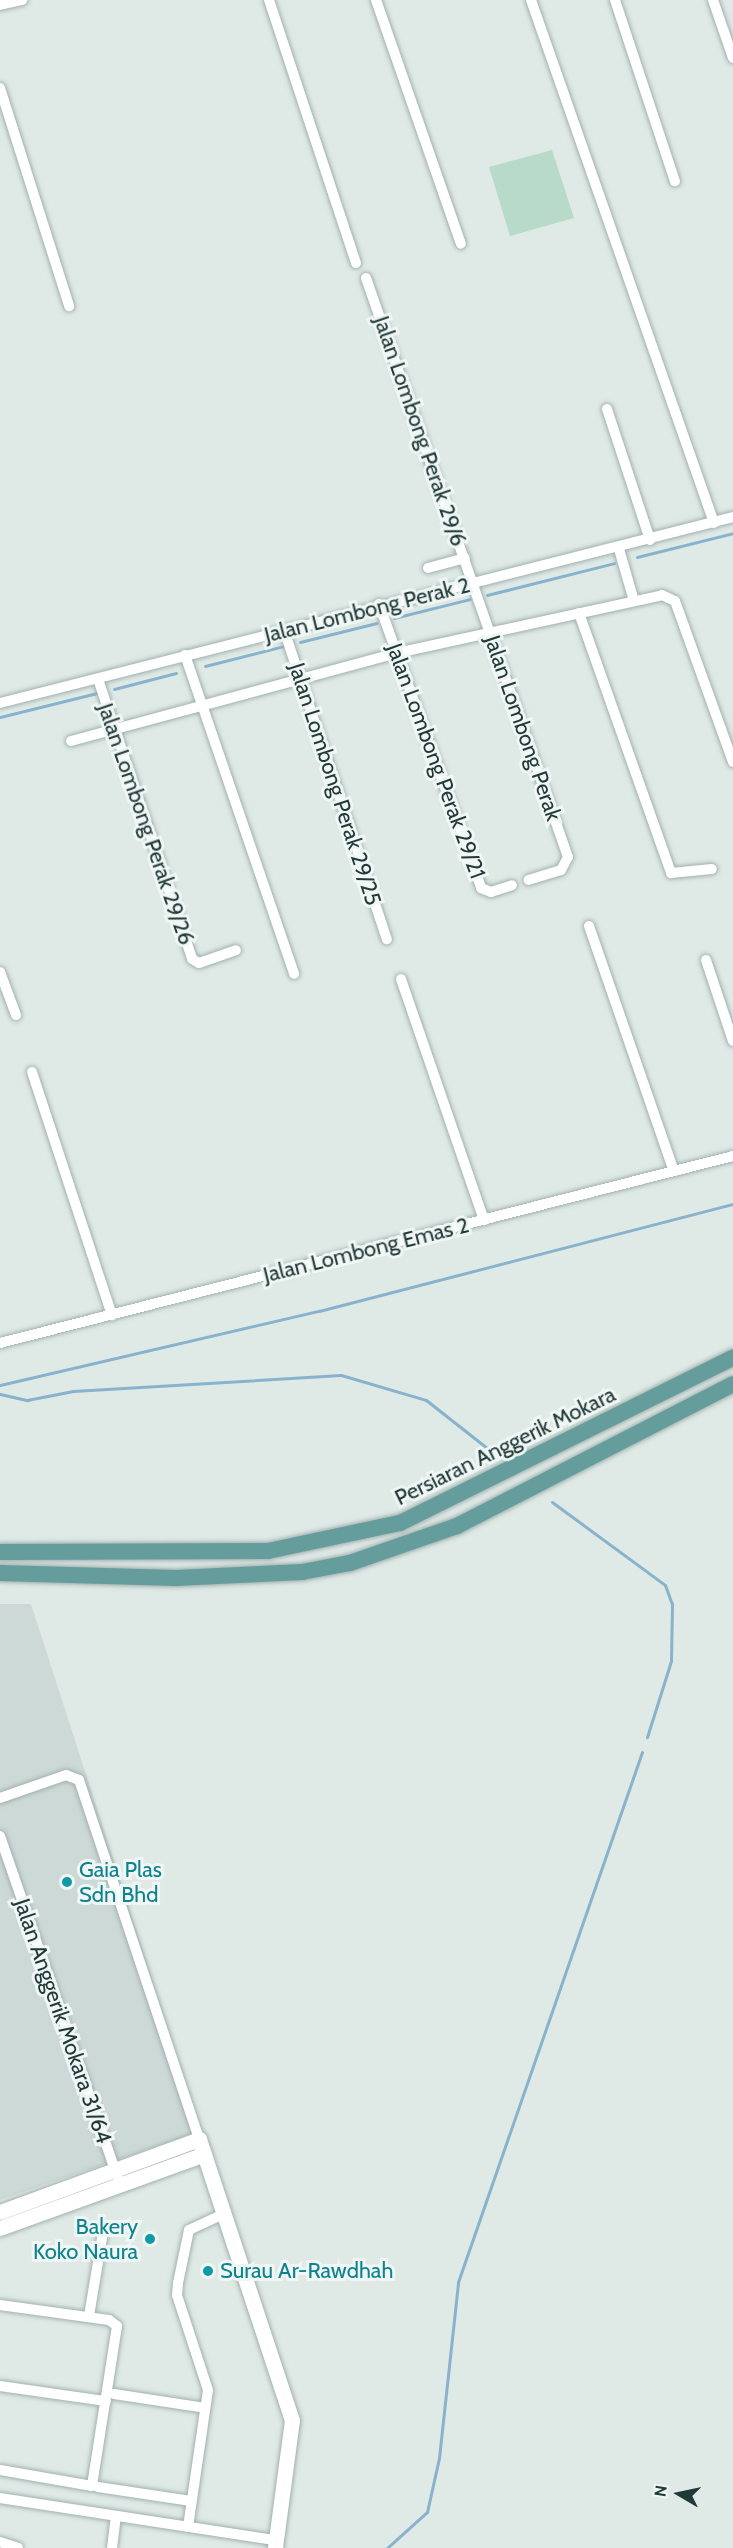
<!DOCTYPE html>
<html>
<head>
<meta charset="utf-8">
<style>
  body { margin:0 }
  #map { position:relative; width:733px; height:2548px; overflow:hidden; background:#dfeae7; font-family:Cabin,sans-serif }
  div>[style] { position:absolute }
  .built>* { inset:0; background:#cdd9d7 }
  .green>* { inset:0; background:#b8dac9 }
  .stream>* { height:3px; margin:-1.5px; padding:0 1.5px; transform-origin:1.5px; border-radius:1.5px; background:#89b2cd }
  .roads { filter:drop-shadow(0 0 2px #a2b1af) drop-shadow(0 0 2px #a2b1af) }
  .street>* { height:10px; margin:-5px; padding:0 5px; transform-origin:5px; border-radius:5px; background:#fff }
  .secondary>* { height:15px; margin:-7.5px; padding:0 7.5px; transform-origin:7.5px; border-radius:7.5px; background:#fff }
  .primary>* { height:16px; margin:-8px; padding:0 8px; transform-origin:8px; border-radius:8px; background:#659d9c }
  .dots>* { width:16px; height:16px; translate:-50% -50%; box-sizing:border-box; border:3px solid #eff6f4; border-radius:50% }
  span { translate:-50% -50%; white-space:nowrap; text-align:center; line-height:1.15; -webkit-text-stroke:6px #eff6f4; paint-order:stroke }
  .street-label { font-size:22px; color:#213938 }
  .culture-label { font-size:22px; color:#0d838f }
  .left { translate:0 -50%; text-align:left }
  .right { translate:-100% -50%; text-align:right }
  .north { position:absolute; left:649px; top:2464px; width:60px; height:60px; -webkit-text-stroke:4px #eff6f4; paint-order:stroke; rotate:279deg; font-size:16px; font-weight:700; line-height:24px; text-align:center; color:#213938 }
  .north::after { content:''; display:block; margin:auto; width:21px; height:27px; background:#213938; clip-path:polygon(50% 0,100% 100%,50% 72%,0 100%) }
</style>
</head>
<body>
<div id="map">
  <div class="built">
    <div style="clip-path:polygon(0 1604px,31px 1604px,201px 2131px,0 2200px)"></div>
  </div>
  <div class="green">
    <div style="clip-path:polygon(552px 150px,574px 218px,510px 236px,489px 167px)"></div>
  </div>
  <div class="stream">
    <div style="left:637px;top:557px;width:99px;rotate:-14deg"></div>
    <div style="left:487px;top:595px;width:131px;rotate:-14.1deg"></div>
    <div style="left:394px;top:618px;width:78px;rotate:-14deg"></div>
    <div style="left:300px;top:642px;width:79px;rotate:-13.9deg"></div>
    <div style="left:205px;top:666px;width:81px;rotate:-14.2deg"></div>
    <div style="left:114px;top:689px;width:64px;rotate:-14.5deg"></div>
    <div style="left:0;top:717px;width:100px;rotate:-13.9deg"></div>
    <div style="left:0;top:1385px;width:327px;rotate:-13.1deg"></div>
    <div style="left:319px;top:1311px;width:428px;rotate:-14.5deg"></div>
    <div style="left:0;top:1394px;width:28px;rotate:13deg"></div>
    <div style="left:27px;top:1400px;width:47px;rotate:-11.1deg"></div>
    <div style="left:73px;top:1391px;width:268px;rotate:-3.4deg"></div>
    <div style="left:341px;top:1375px;width:89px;rotate:16.4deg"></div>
    <div style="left:426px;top:1400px;width:84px;rotate:38.2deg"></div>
    <div style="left:552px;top:1502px;width:140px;rotate:36.3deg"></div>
    <div style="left:665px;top:1585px;width:20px;rotate:70deg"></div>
    <div style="left:672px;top:1604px;width:57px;rotate:91deg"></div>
    <div style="left:671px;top:1661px;width:80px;rotate:107.5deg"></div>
    <div style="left:387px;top:2548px;width:54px;rotate:-42deg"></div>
    <div style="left:427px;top:2512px;width:55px;rotate:-77.5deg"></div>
    <div style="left:439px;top:2458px;width:177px;rotate:-83.8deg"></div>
    <div style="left:458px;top:2282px;width:561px;rotate:-70.85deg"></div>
  </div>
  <div class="roads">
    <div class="street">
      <div style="left:269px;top:0;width:277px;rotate:71.7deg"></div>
      <div style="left:376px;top:0;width:258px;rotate:70.8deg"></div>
      <div style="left:531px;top:0;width:554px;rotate:70.71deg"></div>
      <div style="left:615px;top:0;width:191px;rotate:71.7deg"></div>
      <div style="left:713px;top:0;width:61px;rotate:71deg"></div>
      <div style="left:0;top:5px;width:23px;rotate:-13deg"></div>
      <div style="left:0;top:88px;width:229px;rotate:72.4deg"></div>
      <div style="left:366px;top:278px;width:613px;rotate:70.77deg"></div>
      <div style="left:568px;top:857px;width:15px;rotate:118deg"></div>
      <div style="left:561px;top:870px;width:34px;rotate:163deg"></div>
      <div style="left:607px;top:409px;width:138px;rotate:71.8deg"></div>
      <div style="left:619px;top:549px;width:54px;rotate:73.9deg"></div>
      <div style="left:428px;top:568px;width:38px;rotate:-15deg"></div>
      <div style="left:379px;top:604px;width:302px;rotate:70.2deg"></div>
      <div style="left:481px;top:888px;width:11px;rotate:22deg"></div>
      <div style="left:491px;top:892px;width:22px;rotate:-18deg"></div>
      <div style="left:579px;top:613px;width:276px;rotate:70.5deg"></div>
      <div style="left:671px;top:873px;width:41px;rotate:-5.6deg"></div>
      <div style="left:284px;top:630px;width:326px;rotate:71.6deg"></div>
      <div style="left:185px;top:655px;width:337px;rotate:71.1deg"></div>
      <div style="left:98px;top:679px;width:295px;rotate:71.4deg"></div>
      <div style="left:192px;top:959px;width:8px;rotate:30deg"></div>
      <div style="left:199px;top:963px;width:39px;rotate:-19deg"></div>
      <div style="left:0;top:703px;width:756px;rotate:-14.24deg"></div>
      <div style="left:71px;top:741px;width:338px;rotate:-15.1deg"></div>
      <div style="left:397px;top:653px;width:271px;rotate:-12.3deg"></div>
      <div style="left:662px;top:595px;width:14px;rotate:25deg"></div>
      <div style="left:675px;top:601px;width:171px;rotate:70.2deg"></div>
      <div style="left:589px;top:926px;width:259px;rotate:70.9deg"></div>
      <div style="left:706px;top:960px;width:85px;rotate:71.6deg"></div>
      <div style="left:0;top:972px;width:46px;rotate:69.6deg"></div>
      <div style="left:401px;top:979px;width:255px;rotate:71deg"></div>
      <div style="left:32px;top:1072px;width:256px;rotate:71.8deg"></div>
      <div style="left:0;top:1343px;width:756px;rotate:-14.31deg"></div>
      <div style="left:0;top:1798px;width:70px;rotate:-19.2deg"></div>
      <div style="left:66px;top:1775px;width:14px;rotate:21deg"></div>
      <div style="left:79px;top:1780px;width:379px;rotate:71.5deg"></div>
      <div style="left:0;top:1836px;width:360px;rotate:71deg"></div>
      <div style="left:0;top:2305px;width:110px;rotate:7.8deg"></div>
      <div style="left:109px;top:2320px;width:10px;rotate:37deg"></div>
      <div style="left:117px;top:2326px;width:162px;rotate:98.9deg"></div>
      <div style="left:92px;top:2486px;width:93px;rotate:-170.1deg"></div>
      <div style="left:89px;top:2316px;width:85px;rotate:-80.5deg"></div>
      <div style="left:0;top:2386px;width:107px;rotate:8.1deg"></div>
      <div style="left:114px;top:2394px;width:92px;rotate:8.7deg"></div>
      <div style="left:98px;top:2487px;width:94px;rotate:8.6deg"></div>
      <div style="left:0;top:2498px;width:279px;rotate:8.7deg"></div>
      <div style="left:188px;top:2527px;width:138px;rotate:-81.7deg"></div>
      <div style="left:208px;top:2390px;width:100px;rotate:-108.1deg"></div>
      <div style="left:177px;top:2295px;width:12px;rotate:-85deg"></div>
      <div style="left:178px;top:2283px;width:54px;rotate:-78.3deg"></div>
      <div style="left:189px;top:2230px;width:38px;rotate:-25deg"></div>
      <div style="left:0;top:2542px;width:19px;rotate:18deg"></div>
      <div style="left:112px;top:2548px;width:31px;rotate:-83deg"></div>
    </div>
    <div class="secondary">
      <div style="left:0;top:2212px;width:212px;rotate:-20.1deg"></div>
      <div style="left:199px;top:2139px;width:296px;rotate:71.7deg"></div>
      <div style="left:292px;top:2420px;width:129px;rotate:97.6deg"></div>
      <div style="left:0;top:2228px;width:217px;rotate:-19.9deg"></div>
    </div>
    <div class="primary">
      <div style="left:0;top:1552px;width:268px;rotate:-0.2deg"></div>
      <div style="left:268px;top:1551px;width:135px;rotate:-12deg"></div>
      <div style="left:400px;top:1523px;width:372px;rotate:-26.4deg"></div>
      <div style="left:0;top:1573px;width:176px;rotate:1.6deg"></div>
      <div style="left:176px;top:1578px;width:126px;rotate:-2.7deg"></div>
      <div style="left:302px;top:1572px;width:49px;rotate:-10.6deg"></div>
      <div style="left:350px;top:1563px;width:113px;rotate:-19.1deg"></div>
      <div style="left:457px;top:1526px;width:310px;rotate:-27.2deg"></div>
    </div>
  </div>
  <div class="dots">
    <div style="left:67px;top:1882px;background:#0f9aa8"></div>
    <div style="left:150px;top:2239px;background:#0f9aa8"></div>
    <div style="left:208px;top:2271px;background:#0f9aa8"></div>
  </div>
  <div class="street-label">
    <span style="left:420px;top:431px;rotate:71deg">Jalan Lombong Perak 29/6</span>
    <span style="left:367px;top:610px;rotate:-14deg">Jalan Lombong Perak 2</span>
    <span style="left:523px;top:728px;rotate:71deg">Jalan Lombong Perak</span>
    <span style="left:436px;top:761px;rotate:70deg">Jalan Lombong Perak 29/21</span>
    <span style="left:335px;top:784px;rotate:72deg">Jalan Lombong Perak 29/25</span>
    <span style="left:146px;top:824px;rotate:71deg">Jalan Lombong Perak 29/26</span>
    <span style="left:366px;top:1250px;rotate:-14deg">Jalan Lombong Emas 2</span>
    <span style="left:505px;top:1446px;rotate:-26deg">Persiaran Anggerik Mokara</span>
    <span style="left:63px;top:2021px;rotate:71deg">Jalan Anggerik Mokara 31/64</span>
  </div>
  <div class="culture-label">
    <span class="left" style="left:79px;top:1882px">Gaia Plas<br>Sdn Bhd</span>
    <span class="right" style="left:138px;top:2239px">Bakery<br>Koko Naura</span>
    <span class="left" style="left:220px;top:2271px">Surau Ar-Rawdhah</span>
  </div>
  <div class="north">N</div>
</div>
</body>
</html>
